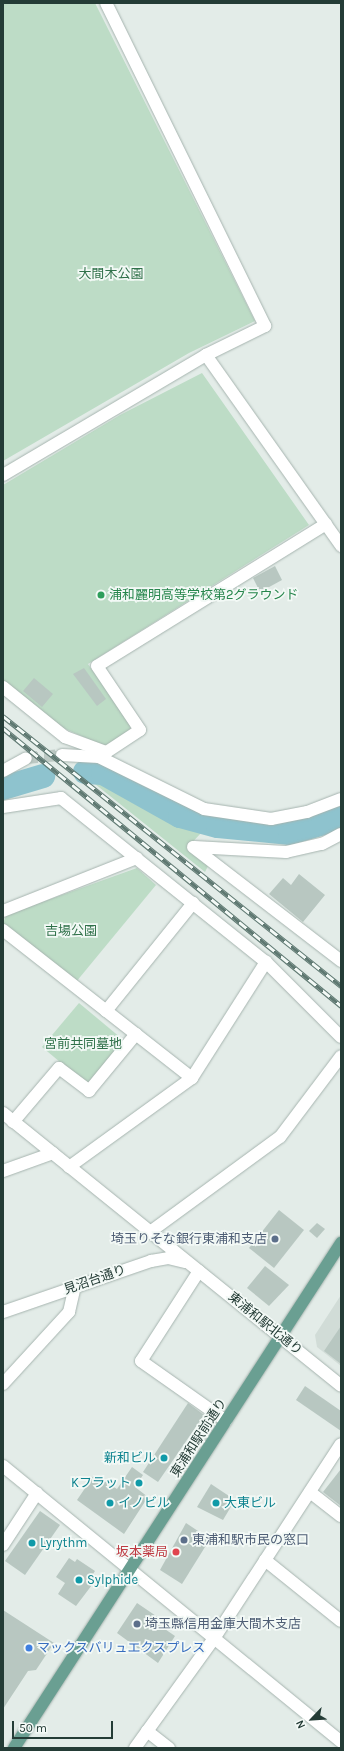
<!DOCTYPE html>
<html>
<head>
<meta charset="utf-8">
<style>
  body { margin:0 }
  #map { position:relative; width:344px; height:1751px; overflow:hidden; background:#e3ece8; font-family:Karla,"Noto Sans JP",sans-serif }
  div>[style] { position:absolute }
  .built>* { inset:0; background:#d1dcd7 }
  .green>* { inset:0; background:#bddcc6 }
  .river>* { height:24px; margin:-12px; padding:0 12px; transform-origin:12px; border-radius:12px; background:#8ec3ce }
  .building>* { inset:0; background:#b8c7c1 }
  .minor-tunnel>* { height:12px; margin-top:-6px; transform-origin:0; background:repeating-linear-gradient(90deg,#bdc9c4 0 12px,transparent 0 18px) }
  .roads { filter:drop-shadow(0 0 1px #a6b4af) drop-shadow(0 0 1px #a6b4af) }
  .minor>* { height:12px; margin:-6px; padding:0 6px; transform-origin:6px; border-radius:6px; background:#fff }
  .major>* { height:12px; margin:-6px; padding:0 6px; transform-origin:6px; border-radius:6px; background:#6a9f92 }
  .rail>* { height:4.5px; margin-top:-2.25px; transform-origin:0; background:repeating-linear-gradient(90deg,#f3f9f6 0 9px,#5e7871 0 18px); box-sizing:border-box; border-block:1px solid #5e7871 }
  .dots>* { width:11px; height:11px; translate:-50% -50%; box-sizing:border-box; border:2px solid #f3f9f6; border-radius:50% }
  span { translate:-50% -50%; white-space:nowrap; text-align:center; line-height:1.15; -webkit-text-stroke:3.5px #f3f9f6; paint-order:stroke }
  .park-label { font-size:13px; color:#30714a }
  .leisure-label { font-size:13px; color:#27864d }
  .left { translate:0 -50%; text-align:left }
  .service-label { font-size:13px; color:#4e5e75 }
  .right { translate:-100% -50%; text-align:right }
  .street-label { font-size:13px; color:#243c36 }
  .culture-label { font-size:13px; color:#0d838f }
  .health-label { font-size:13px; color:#be3a42 }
  .shop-label { font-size:13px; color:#366cbe }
  .frame { position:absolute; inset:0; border:4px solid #243c36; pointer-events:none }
  .north { position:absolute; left:292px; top:1699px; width:40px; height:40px; -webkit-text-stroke:3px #f3f9f6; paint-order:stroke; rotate:245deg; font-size:11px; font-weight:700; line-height:16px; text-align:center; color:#243c36 }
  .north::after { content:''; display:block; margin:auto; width:14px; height:18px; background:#243c36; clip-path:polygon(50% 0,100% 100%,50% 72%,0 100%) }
  .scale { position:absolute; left:12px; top:1721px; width:101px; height:18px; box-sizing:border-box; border:2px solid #243c36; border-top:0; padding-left:5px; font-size:12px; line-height:14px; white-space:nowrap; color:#243c36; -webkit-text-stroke:3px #f3f9f6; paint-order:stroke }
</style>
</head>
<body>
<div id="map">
  <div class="built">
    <div style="clip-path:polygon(341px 1295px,341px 1366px,317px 1347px,315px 1335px)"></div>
  </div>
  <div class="green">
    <div style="clip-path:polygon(95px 3px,255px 321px,189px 353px,3px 461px,3px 4px)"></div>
    <div style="clip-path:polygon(202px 373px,309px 525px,88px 664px,130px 725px,131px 732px,104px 746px,63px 728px,3px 680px,3px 485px,120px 415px)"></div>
    <div style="clip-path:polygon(101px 783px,156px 814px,201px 833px,187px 848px,208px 866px,205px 872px,95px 784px)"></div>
    <div style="clip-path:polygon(137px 868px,156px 885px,76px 982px,3px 924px,6px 915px)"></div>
    <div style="clip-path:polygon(79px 1003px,121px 1038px,122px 1043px,91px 1082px,84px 1082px,42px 1047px)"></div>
  </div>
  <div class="river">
    <div style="left:85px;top:772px;width:18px;rotate:3deg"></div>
    <div style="left:103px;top:773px;width:88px;rotate:29.2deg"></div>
    <div style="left:180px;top:816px;width:39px;rotate:15deg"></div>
    <div style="left:218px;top:826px;width:72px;rotate:5.6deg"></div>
    <div style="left:290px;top:833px;width:53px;rotate:-16.4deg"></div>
    <div style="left:3px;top:788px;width:42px;rotate:-16.7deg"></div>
  </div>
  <div class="building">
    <div style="clip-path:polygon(275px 566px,282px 580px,260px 592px,253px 578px)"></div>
    <div style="clip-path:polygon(84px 668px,106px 699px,97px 706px,73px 674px)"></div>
    <div style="clip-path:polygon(34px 678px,53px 694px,42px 707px,23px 691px)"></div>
    <div style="clip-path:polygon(299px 874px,325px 895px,303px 922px,269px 894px,283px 878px,291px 885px)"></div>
    <div style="clip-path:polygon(279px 1210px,304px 1230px,274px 1268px,249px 1248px)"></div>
    <div style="clip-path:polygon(317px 1223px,325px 1229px,317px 1238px,309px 1231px)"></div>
    <div style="clip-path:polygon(265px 1266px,289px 1285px,269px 1306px,247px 1288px)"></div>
    <div style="clip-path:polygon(341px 1326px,341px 1364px,324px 1351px)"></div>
    <div style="clip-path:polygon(305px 1386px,341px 1411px,341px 1431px,296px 1400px)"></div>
    <div style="clip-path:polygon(188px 1403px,204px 1415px,158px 1482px,143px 1472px)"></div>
    <div style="clip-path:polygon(132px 1467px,143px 1475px,135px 1487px,148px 1497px,124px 1534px,77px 1500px,94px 1475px,117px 1489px)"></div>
    <div style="clip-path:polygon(341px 1469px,341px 1506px,323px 1492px)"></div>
    <div style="clip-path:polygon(211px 1484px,235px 1500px,223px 1520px,197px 1507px)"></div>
    <div style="clip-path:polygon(40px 1511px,60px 1525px,25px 1575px,5px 1561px)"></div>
    <div style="clip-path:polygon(186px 1523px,210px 1539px,182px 1584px,160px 1570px)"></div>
    <div style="clip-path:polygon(69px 1558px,75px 1562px,77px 1559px,95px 1571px,93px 1574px,98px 1577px,76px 1606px,58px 1594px,65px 1583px,56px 1577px)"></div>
    <div style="clip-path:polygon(137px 1603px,162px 1620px,159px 1625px,175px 1636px,158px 1663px,117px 1633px)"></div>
    <div style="clip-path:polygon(3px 1610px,54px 1643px,36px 1670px,28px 1671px,3px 1709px)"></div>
  </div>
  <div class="minor-tunnel">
    <div style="left:26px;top:758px;width:36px;rotate:-5deg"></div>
  </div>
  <div class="roads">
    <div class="minor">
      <div style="left:206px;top:355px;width:234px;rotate:54.7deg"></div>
      <div style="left:3px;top:475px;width:236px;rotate:-30.6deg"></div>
      <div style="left:206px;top:355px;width:66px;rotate:-26.2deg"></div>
      <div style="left:265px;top:326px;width:360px;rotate:-116.2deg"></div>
      <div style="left:326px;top:524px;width:269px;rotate:148.2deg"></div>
      <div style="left:97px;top:666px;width:77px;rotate:56.1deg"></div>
      <div style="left:140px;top:730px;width:49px;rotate:146.6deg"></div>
      <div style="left:99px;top:757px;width:117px;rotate:26.3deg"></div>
      <div style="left:204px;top:809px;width:68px;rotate:8.5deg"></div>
      <div style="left:271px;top:819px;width:37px;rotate:-11deg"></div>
      <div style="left:307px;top:812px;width:36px;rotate:-21deg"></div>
      <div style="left:3px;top:687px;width:80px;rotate:38.9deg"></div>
      <div style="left:65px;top:737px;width:44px;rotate:20.1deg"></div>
      <div style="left:62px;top:755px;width:37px;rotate:3deg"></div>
      <div style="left:3px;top:771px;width:26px;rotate:-29deg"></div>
      <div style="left:3px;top:807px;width:59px;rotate:-8.8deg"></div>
      <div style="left:61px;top:798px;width:263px;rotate:38.7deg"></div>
      <div style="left:266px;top:962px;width:106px;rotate:45deg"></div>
      <div style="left:193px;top:847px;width:187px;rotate:37.6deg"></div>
      <div style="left:194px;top:847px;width:92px;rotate:3.1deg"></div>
      <div style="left:286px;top:852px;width:37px;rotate:-13deg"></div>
      <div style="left:322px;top:844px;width:21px;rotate:-28deg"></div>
      <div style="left:3px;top:911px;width:144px;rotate:-21.6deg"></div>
      <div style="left:3px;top:930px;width:240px;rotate:38.1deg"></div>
      <div style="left:106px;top:1011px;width:139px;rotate:-51.1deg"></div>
      <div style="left:3px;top:1113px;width:434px;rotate:38.9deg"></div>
      <div style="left:13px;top:1122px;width:71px;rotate:-49.6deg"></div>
      <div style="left:59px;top:1068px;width:38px;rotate:37deg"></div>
      <div style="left:89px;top:1091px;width:74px;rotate:-50.5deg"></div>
      <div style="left:69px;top:1167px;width:152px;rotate:-35.9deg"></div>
      <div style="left:192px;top:1078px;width:138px;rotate:-57.5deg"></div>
      <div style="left:3px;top:1171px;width:53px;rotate:-19.8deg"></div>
      <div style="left:150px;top:1232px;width:161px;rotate:-36.2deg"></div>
      <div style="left:280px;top:1137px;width:101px;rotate:-53deg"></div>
      <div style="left:199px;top:1271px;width:107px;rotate:122.8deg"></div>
      <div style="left:141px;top:1361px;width:104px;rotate:35.2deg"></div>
      <div style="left:3px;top:1312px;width:157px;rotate:-19deg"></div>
      <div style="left:151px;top:1261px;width:17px;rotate:-10deg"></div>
      <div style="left:168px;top:1258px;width:18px;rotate:13deg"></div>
      <div style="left:3px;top:1384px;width:98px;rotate:-47.5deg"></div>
      <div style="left:69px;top:1312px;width:26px;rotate:-77deg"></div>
      <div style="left:3px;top:1466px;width:436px;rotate:39.2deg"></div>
      <div style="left:310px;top:1492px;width:39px;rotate:38deg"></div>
      <div style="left:3px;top:1545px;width:62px;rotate:-56.8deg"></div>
      <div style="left:265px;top:1560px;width:97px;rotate:38.8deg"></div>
      <div style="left:147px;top:1731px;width:28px;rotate:38deg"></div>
      <div style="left:135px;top:1748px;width:137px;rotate:-54.2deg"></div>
      <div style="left:215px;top:1637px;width:230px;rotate:-56.9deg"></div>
    </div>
    <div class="major">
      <div style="left:14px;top:1748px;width:602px;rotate:-57.08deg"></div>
    </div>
  </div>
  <div class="rail">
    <div style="left:3px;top:716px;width:433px;rotate:38.6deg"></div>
    <div style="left:3px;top:728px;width:438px;rotate:39.4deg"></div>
  </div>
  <div class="dots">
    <div style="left:101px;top:595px;background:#2e9e5b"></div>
    <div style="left:275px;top:1239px;background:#5c6f8a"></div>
    <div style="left:164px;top:1458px;background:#0f9aa8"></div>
    <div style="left:139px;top:1483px;background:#0f9aa8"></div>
    <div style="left:110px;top:1503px;background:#0f9aa8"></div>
    <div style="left:216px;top:1503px;background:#0f9aa8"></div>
    <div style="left:184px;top:1540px;background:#5c6f8a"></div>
    <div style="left:32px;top:1543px;background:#0f9aa8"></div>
    <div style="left:176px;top:1552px;background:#e0444e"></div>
    <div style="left:79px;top:1580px;background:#0f9aa8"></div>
    <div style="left:137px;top:1624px;background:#5c6f8a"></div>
    <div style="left:29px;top:1648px;background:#3f7fe0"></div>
  </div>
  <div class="park-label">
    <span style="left:111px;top:274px">大間木公園</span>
    <span style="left:71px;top:931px">吉場公園</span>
    <span style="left:83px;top:1044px">宮前共同墓地</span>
  </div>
  <div class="leisure-label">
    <span class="left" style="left:109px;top:595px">浦和麗明高等学校第2グラウンド</span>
  </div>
  <div class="service-label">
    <span class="right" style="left:267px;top:1239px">埼玉りそな銀行東浦和支店</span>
    <span class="left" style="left:192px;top:1540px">東浦和駅市民の窓口</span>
    <span class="left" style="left:145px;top:1624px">埼玉縣信用金庫大間木支店</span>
  </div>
  <div class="street-label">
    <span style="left:95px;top:1280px;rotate:-19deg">見沼台通り</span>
    <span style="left:265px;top:1324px;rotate:39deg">東浦和駅北通り</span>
    <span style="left:199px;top:1438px;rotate:-57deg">東浦和駅前通り</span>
  </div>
  <div class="culture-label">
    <span class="right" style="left:156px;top:1458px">新和ビル</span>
    <span class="right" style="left:131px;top:1483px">Kフラット</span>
    <span class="left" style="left:118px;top:1503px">イノビル</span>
    <span class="left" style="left:224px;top:1503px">大東ビル</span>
    <span class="left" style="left:40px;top:1543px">Lyrythm</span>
    <span class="left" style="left:87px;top:1580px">Sylphide</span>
  </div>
  <div class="health-label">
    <span class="right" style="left:168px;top:1552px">坂本薬局</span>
  </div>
  <div class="shop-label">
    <span class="left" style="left:37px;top:1648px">マックスバリュエクスプレス</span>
  </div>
  <div class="frame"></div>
  <div class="north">N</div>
  <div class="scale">50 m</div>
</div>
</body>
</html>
